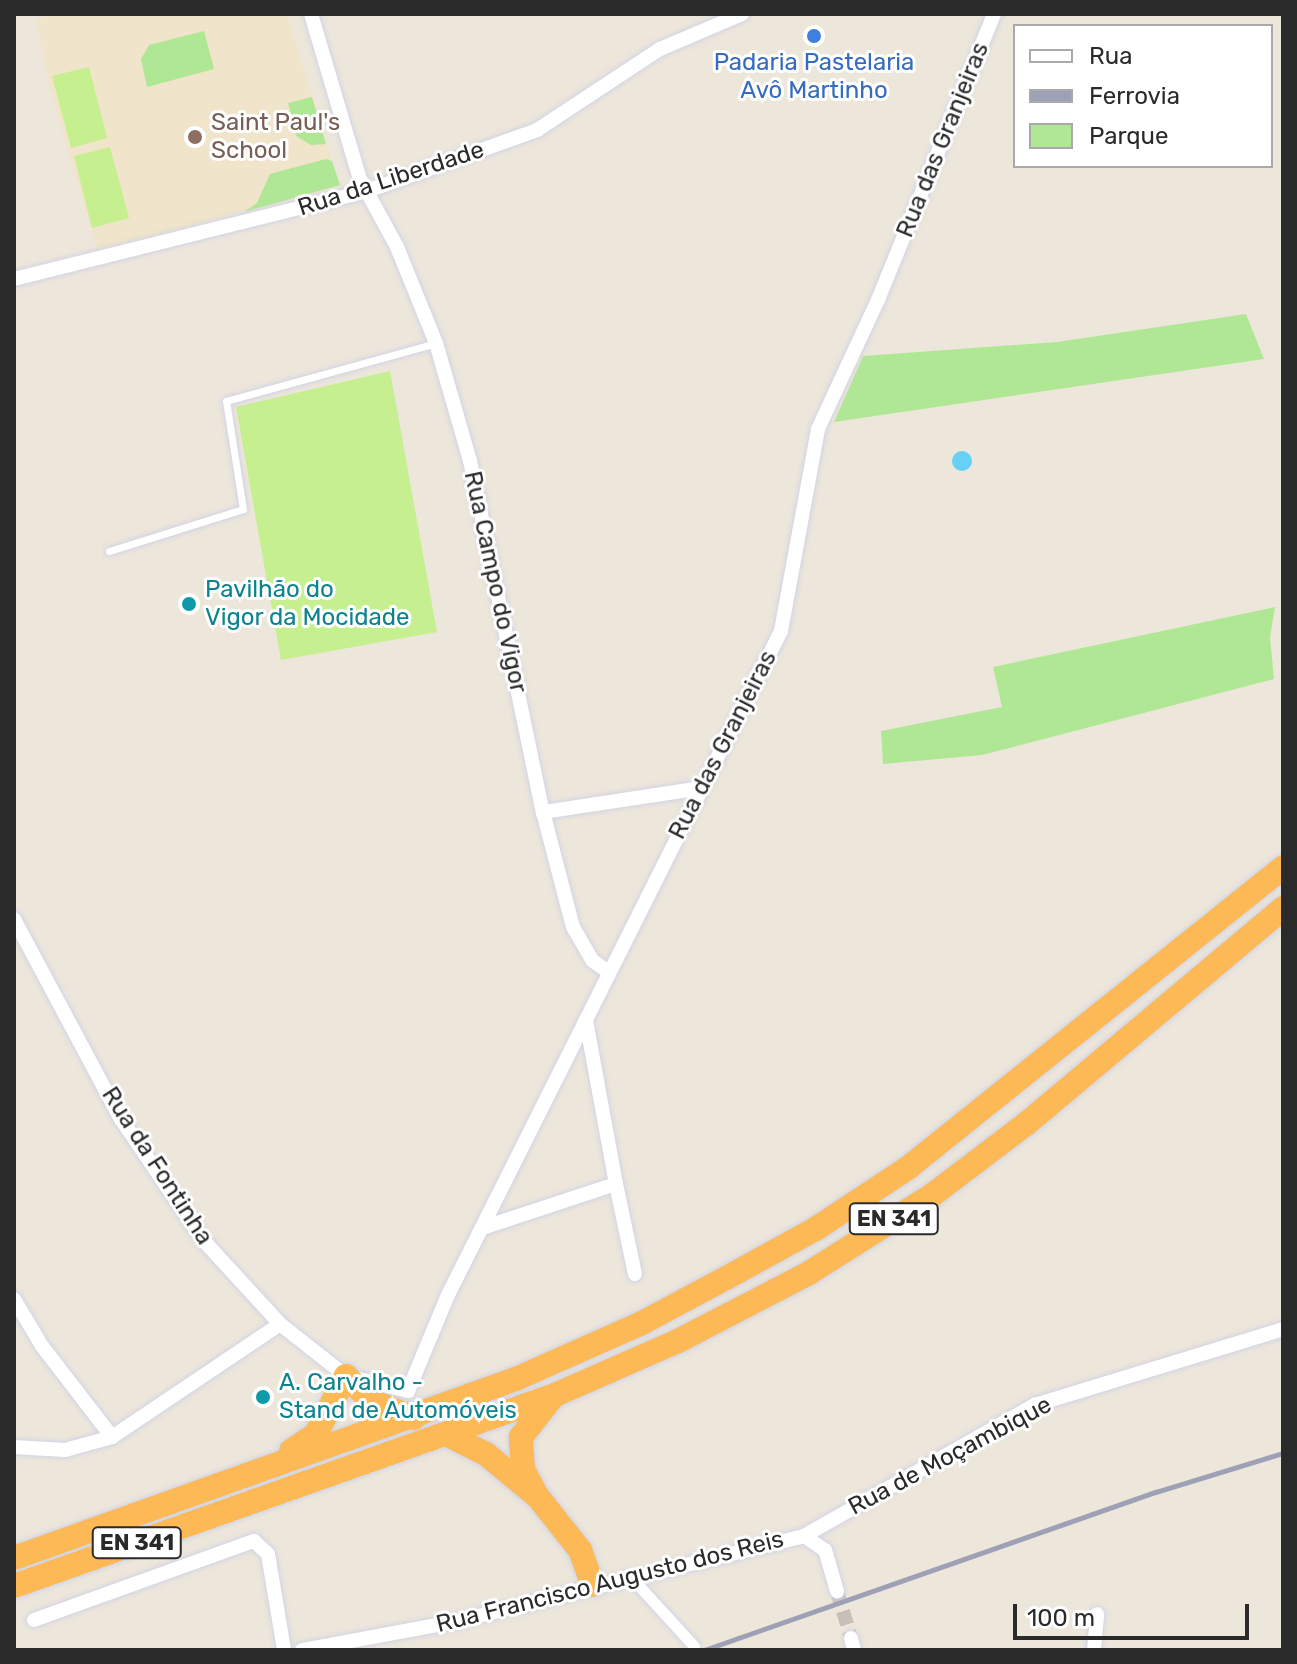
<!DOCTYPE html>
<html>
<head>
<meta charset="utf-8">
<style>
  body { margin:0 }
  #map { position:relative; width:1297px; height:1664px; overflow:hidden; background:#ede6db; font-family:Rubik,sans-serif }
  div>[style] { position:absolute }
  .education>* { inset:0; background:#f0e4ca }
  .green>* { inset:0; background:#b0e794 }
  .pitch>* { inset:0; background:#c6ef8f }
  .water>* { inset:0; background:#68d0f6 }
  .round { border-radius:50% }
  .minor-tunnel>* { height:14px; margin-top:-7px; transform-origin:0; background:repeating-linear-gradient(90deg,#c6c0b8 0 14px,transparent 0 21px) }
  .roads { filter:drop-shadow(0 0 2px #d1d4e4) drop-shadow(0 0 2px #d1d4e4) }
  .service>* { height:7px; margin:-3.5px; padding:0 3.5px; transform-origin:3.5px; border-radius:3.5px; background:#fff }
  .pedestrian>* { height:11px; margin:-5.5px; padding:0 5.5px; transform-origin:5.5px; border-radius:5.5px; background:#fff }
  .minor>* { height:14px; margin:-7px; padding:0 7px; transform-origin:7px; border-radius:7px; background:#fff }
  .trunk>* { height:24px; margin:-12px; padding:0 12px; transform-origin:12px; border-radius:12px; background:#fcb955 }
  .rail>* { height:5px; margin:-2.5px; padding:0 2.5px; transform-origin:2.5px; border-radius:2.5px; background:#9ea1b6 }
  .dots>* { width:22px; height:22px; translate:-50% -50%; box-sizing:border-box; border:4px solid #fff; border-radius:50% }
  span { translate:-50% -50%; white-space:nowrap; text-align:center; line-height:1.15; -webkit-text-stroke:6px #fff; paint-order:stroke }
  .shield-label span { padding:2px 6px; background:#fff; border:2px solid; border-radius:6px; -webkit-text-stroke-width:0 }
  .shield-label { font-size:22px; color:#2a2a2a; font-weight:700 }
  .shop-label { font-size:24px; color:#366cbe }
  .education-label { font-size:24px; color:#785e54 }
  .left { translate:0 -50%; text-align:left }
  .street-label { font-size:24px; color:#2a2a2a }
  .culture-label { font-size:24px; color:#0d838f }
  .frame { position:absolute; inset:0; border:16px solid #2a2a2a; pointer-events:none }
  .legend { position:absolute; left:1013px; top:24px; width:260px; height:144px; box-sizing:border-box; background:#fff; border:2px solid #aaa; margin:0; padding:10px 14px; list-style:none; font-size:24px; color:#2a2a2a }
  .legend li { display:flex; align-items:center; gap:16px; height:40px }
  .legend b { width:40px; border:2px solid #aaa }
  .scale { position:absolute; left:1013px; top:1604px; width:236px; height:36px; box-sizing:border-box; border:4px solid #2a2a2a; border-top:0; padding-left:10px; font-size:24px; line-height:28px; white-space:nowrap; color:#2a2a2a; -webkit-text-stroke:6px #fff; paint-order:stroke }
</style>
</head>
<body>
<div id="map">
  <div class="education">
    <div style="clip-path:polygon(58px 14px,287px 14px,339px 185px,98px 251px,49px 86px,36px 19px)"></div>
  </div>
  <div class="green">
    <div style="clip-path:polygon(204px 31px,214px 69px,147px 87px,141px 59px,149px 45px)"></div>
    <div style="clip-path:polygon(312px 97px,326px 144px,311px 145px,296px 136px,288px 103px)"></div>
    <div style="clip-path:polygon(326px 159px,332px 161px,340px 185px,244px 212px,257px 203px,270px 174px)"></div>
    <div style="clip-path:polygon(1246px 314px,1264px 359px,834px 422px,863px 356px,1057px 342px)"></div>
    <div style="clip-path:polygon(1275px 607px,1270px 637px,1274px 679px,982px 755px,883px 764px,881px 731px,1002px 707px,993px 667px)"></div>
  </div>
  <div class="pitch">
    <div style="clip-path:polygon(89px 67px,107px 138px,71px 148px,52px 76px)"></div>
    <div style="clip-path:polygon(110px 147px,129px 218px,92px 228px,74px 156px)"></div>
    <div style="clip-path:polygon(390px 371px,437px 632px,281px 660px,236px 407px)"></div>
  </div>
  <div class="water">
    <div class="round" style="left:952px;top:451px;width:20px;height:20px"></div>
  </div>
  <div class="minor-tunnel">
    <div style="left:837px;top:1591px;width:49px;rotate:73.4deg"></div>
  </div>
  <div class="roads">
    <div class="service">
      <div style="left:109px;top:551px;width:140px;rotate:-17.4deg"></div>
      <div style="left:243px;top:509px;width:109px;rotate:-98.9deg"></div>
      <div style="left:226px;top:401px;width:218px;rotate:-15.4deg"></div>
    </div>
    <div class="pedestrian">
      <div style="left:630px;top:1576px;width:95px;rotate:47.6deg"></div>
    </div>
    <div class="minor">
      <div style="left:311px;top:14px;width:172px;rotate:73.5deg"></div>
      <div style="left:360px;top:179px;width:77px;rotate:61.4deg"></div>
      <div style="left:397px;top:247px;width:104px;rotate:67.9deg"></div>
      <div style="left:436px;top:343px;width:123px;rotate:73.9deg"></div>
      <div style="left:470px;top:461px;width:359px;rotate:78.3deg"></div>
      <div style="left:543px;top:812px;width:119px;rotate:75.4deg"></div>
      <div style="left:573px;top:927px;width:39px;rotate:60deg"></div>
      <div style="left:593px;top:961px;width:19px;rotate:35deg"></div>
      <div style="left:14px;top:279px;width:364px;rotate:-14deg"></div>
      <div style="left:367px;top:191px;width:181px;rotate:-19.7deg"></div>
      <div style="left:537px;top:130px;width:147px;rotate:-33.4deg"></div>
      <div style="left:660px;top:49px;width:89px;rotate:-23.1deg"></div>
      <div style="left:543px;top:812px;width:160px;rotate:-8.6deg"></div>
      <div style="left:14px;top:919px;width:227px;rotate:61.9deg"></div>
      <div style="left:121px;top:1119px;width:148px;rotate:55.8deg"></div>
      <div style="left:204px;top:1241px;width:113px;rotate:47.5deg"></div>
      <div style="left:280px;top:1324px;width:84px;rotate:38.2deg"></div>
      <div style="left:346px;top:1376px;width:64px;rotate:13.6deg"></div>
      <div style="left:408px;top:1391px;width:104px;rotate:-67.4deg"></div>
      <div style="left:448px;top:1295px;width:743px;rotate:-63.37deg"></div>
      <div style="left:781px;top:631px;width:205px;rotate:-79.6deg"></div>
      <div style="left:818px;top:429px;width:142px;rotate:-65.1deg"></div>
      <div style="left:878px;top:300px;width:309px;rotate:-67.9deg"></div>
      <div style="left:616px;top:1184px;width:92px;rotate:78.1deg"></div>
      <div style="left:482px;top:1228px;width:141px;rotate:-18.2deg"></div>
      <div style="left:616px;top:1184px;width:167px;rotate:-100.4deg"></div>
      <div style="left:14px;top:1299px;width:55px;rotate:59.2deg"></div>
      <div style="left:42px;top:1346px;width:115px;rotate:52.4deg"></div>
      <div style="left:14px;top:1447px;width:51px;rotate:3.4deg"></div>
      <div style="left:65px;top:1450px;width:49px;rotate:-15.5deg"></div>
      <div style="left:112px;top:1437px;width:202px;rotate:-33.9deg"></div>
      <div style="left:804px;top:1536px;width:266px;rotate:-29.6deg"></div>
      <div style="left:1035px;top:1405px;width:259px;rotate:-17deg"></div>
      <div style="left:34px;top:1620px;width:234px;rotate:-19.8deg"></div>
      <div style="left:254px;top:1541px;width:19px;rotate:43deg"></div>
      <div style="left:268px;top:1554px;width:97px;rotate:80.5deg"></div>
      <div style="left:851px;top:1638px;width:12px;rotate:76deg"></div>
      <div style="left:302px;top:1650px;width:159px;rotate:-10.5deg"></div>
      <div style="left:458px;top:1621px;width:356px;rotate:-13.8deg"></div>
      <div style="left:804px;top:1536px;width:25px;rotate:34deg"></div>
      <div style="left:825px;top:1550px;width:43px;rotate:73.7deg"></div>
      <div style="left:1094px;top:1650px;width:36px;rotate:-85deg"></div>
    </div>
    <div class="trunk">
      <div style="left:446px;top:1434px;width:45px;rotate:26.6deg"></div>
      <div style="left:486px;top:1454px;width:67px;rotate:39.6deg"></div>
      <div style="left:538px;top:1497px;width:68px;rotate:51.6deg"></div>
      <div style="left:580px;top:1550px;width:37px;rotate:70deg"></div>
      <div style="left:291px;top:1451px;width:30px;rotate:-34deg"></div>
      <div style="left:316px;top:1434px;width:65px;rotate:-62.7deg"></div>
      <div style="left:346px;top:1376px;width:35px;rotate:45deg"></div>
      <div style="left:371px;top:1401px;width:46px;rotate:21.6deg"></div>
      <div style="left:535px;top:1492px;width:26px;rotate:-118deg"></div>
      <div style="left:523px;top:1469px;width:32px;rotate:-94deg"></div>
      <div style="left:521px;top:1437px;width:48px;rotate:-51.7deg"></div>
      <div style="left:14px;top:1558px;width:535px;rotate:-19.65deg"></div>
      <div style="left:518px;top:1378px;width:136px;rotate:-23.9deg"></div>
      <div style="left:642px;top:1323px;width:108px;rotate:-28.2deg"></div>
      <div style="left:737px;top:1272px;width:91px;rotate:-28.8deg"></div>
      <div style="left:817px;top:1228px;width:110px;rotate:-33.5deg"></div>
      <div style="left:909px;top:1167px;width:479px;rotate:-38.7deg"></div>
      <div style="left:14px;top:1586px;width:574px;rotate:-19.45deg"></div>
      <div style="left:555px;top:1395px;width:134px;rotate:-23.7deg"></div>
      <div style="left:678px;top:1341px;width:148px;rotate:-27.4deg"></div>
      <div style="left:809px;top:1273px;width:144px;rotate:-32.3deg"></div>
      <div style="left:931px;top:1196px;width:119px;rotate:-37.2deg"></div>
      <div style="left:1026px;top:1124px;width:336px;rotate:-40deg"></div>
    </div>
  </div>
  <div class="rail">
    <div style="left:704px;top:1650px;width:479px;rotate:-19.3deg"></div>
    <div style="left:1156px;top:1492px;width:133px;rotate:-17.1deg"></div>
  </div>
  <div class="dots">
    <div style="left:814px;top:36px;background:#3f7fe0"></div>
    <div style="left:195px;top:137px;background:#8d6e63"></div>
    <div style="left:189px;top:604px;background:#0f9aa8"></div>
    <div style="left:263px;top:1397px;background:#0f9aa8"></div>
  </div>
  <div class="shield-label">
    <span style="left:894px;top:1219px">EN 341</span>
    <span style="left:137px;top:1543px">EN 341</span>
  </div>
  <div class="shop-label">
    <span style="left:814px;top:77px">Padaria Pastelaria<br>Avô Martinho</span>
  </div>
  <div class="education-label">
    <span class="left" style="left:211px;top:137px">Saint Paul's<br>School</span>
  </div>
  <div class="street-label">
    <span style="left:943px;top:140px;rotate:-68deg">Rua das Granjeiras</span>
    <span style="left:391px;top:179px;rotate:-18deg">Rua da Liberdade</span>
    <span style="left:495px;top:582px;rotate:78deg">Rua Campo do Vigor</span>
    <span style="left:723px;top:745px;rotate:-63deg">Rua das Granjeiras</span>
    <span style="left:157px;top:1166px;rotate:57deg">Rua da Fontinha</span>
    <span style="left:950px;top:1456px;rotate:-28deg">Rua de Moçambique</span>
    <span style="left:610px;top:1582px;rotate:-14deg">Rua Francisco Augusto dos Reis</span>
  </div>
  <div class="culture-label">
    <span class="left" style="left:205px;top:604px">Pavilhão do<br>Vigor da Mocidade</span>
    <span class="left" style="left:279px;top:1397px">A. Carvalho -<br>Stand de Automóveis</span>
  </div>
  <div class="frame"></div>
  <ul class="legend">
  <li><b style="height:10px;background:#fff"></b>Rua</li>
  <li><b style="height:10px;background:#9ea1b6"></b>Ferrovia</li>
  <li><b style="height:22px;background:#b0e794"></b>Parque</li>
  </ul>
  <div class="scale">100 m</div>
</div>
</body>
</html>
